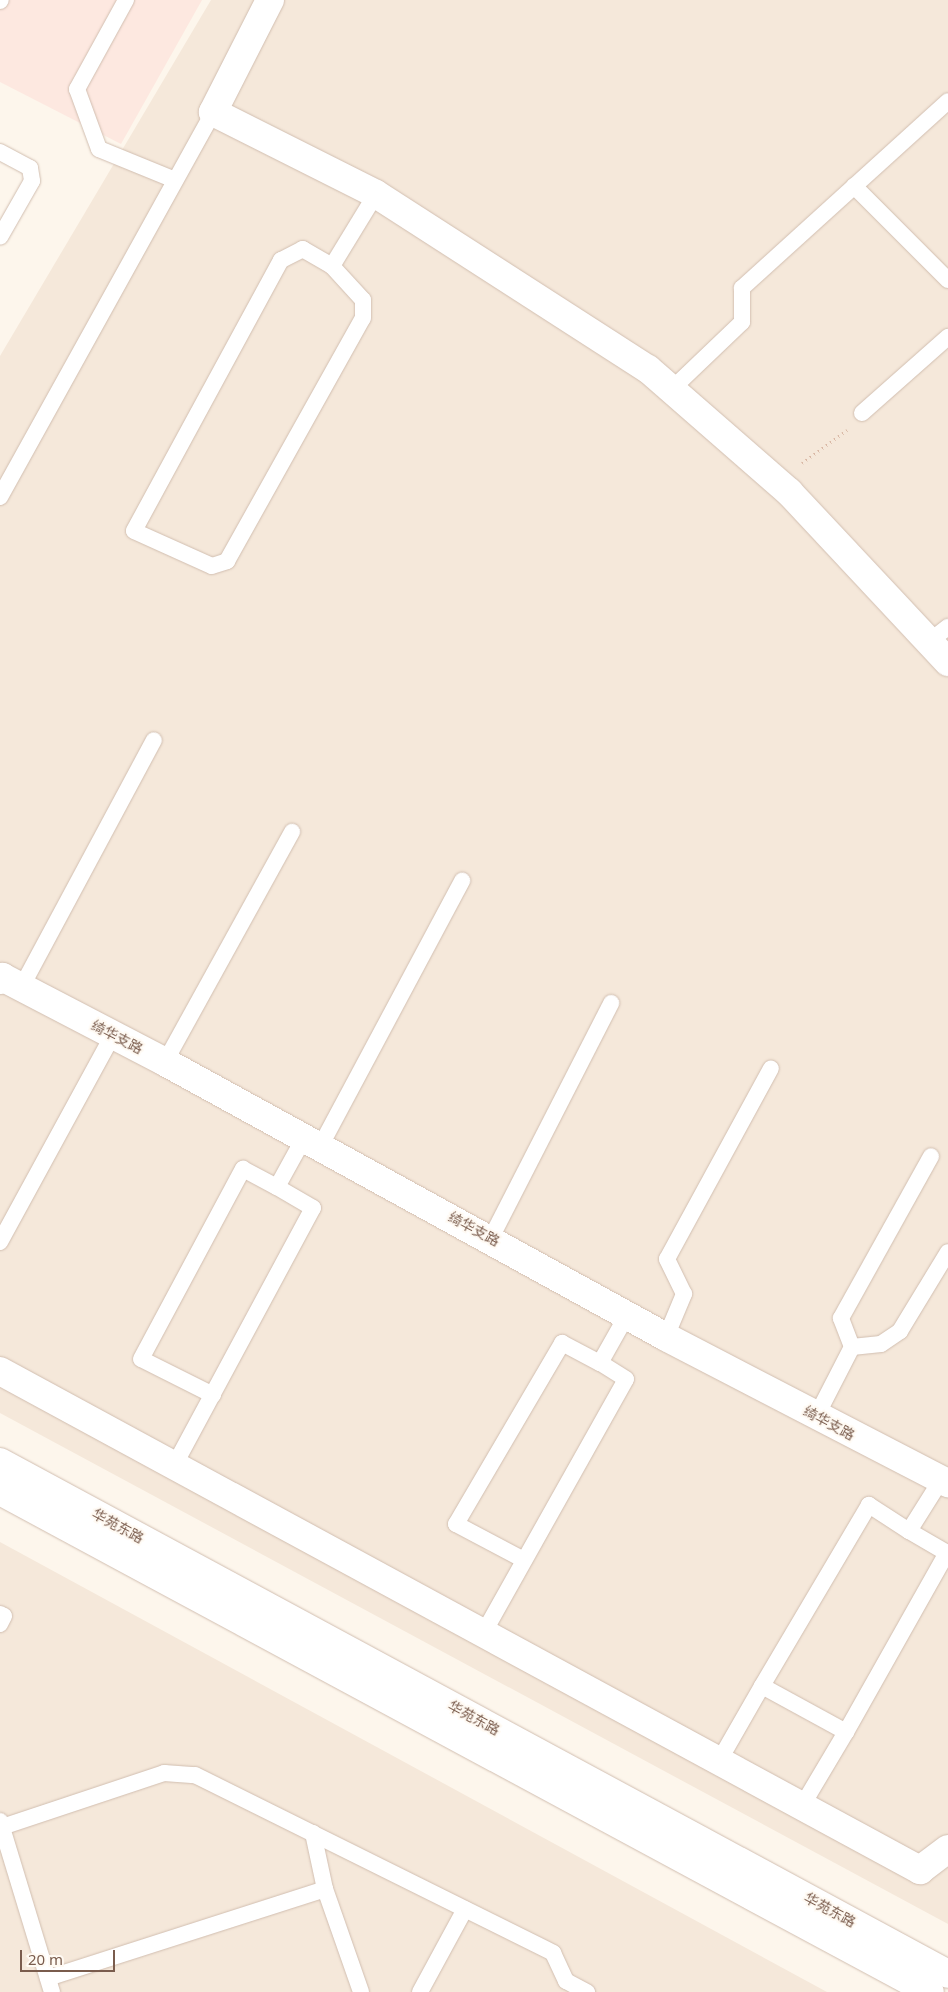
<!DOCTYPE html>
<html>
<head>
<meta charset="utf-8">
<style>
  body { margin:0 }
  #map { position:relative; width:948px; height:1992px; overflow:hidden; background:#fdf6ec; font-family:"Noto Sans","Noto Sans SC",sans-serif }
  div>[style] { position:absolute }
  .residential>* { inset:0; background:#f5e8da }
  .commercial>* { inset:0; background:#fde8e0 }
  .path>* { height:3px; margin-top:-1.5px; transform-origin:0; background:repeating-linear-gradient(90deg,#d9b8a5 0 1px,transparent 0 5px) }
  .roads { filter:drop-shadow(0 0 1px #d1beb0) drop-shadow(0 0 1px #d1beb0) }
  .lane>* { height:16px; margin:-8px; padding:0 8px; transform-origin:8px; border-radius:8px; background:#fff }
  .street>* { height:28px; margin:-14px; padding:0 14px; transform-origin:14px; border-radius:14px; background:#fff }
  .secondary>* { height:28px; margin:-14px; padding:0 14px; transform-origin:14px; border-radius:14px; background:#fff }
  span { translate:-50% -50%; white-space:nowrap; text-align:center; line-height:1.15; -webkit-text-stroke:4px #fffaf3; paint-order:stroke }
  .street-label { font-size:14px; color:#7a5c4d }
  .scale { position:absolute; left:20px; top:1950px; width:95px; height:22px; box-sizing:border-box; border:2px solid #7a5c4d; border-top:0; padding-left:6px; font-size:15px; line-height:18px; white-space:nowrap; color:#7a5c4d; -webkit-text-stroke:4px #fffaf3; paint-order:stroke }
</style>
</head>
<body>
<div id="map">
  <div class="residential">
    <div style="clip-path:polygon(211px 0,948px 0,948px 1924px,0 1413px,0 356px)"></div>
    <div style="clip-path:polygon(0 1542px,827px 1992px,0 1992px)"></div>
  </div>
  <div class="commercial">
    <div style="clip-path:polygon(0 0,202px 0,121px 144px,0 82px)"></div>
  </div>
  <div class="path">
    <div style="left:802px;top:463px;width:56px;rotate:-36.3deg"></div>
  </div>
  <div class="roads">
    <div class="lane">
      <div style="left:126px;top:0;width:102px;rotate:118.8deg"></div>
      <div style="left:77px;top:89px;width:64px;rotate:69.9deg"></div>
      <div style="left:99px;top:149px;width:82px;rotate:22.2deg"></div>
      <div style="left:0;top:1px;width:1px;rotate:-45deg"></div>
      <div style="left:0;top:152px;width:34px;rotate:28deg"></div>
      <div style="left:30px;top:168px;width:13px;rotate:81deg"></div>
      <div style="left:32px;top:181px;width:64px;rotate:119.7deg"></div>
      <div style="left:854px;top:186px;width:133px;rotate:45deg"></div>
      <div style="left:332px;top:266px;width:34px;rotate:-150deg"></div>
      <div style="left:303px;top:249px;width:25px;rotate:153deg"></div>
      <div style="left:281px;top:260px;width:308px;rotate:118.5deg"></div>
      <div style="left:134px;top:531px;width:85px;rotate:24.2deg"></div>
      <div style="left:212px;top:566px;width:16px;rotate:-18deg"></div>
      <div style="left:227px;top:561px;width:278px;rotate:-60.8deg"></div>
      <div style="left:363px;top:318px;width:18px;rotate:-90deg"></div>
      <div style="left:363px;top:300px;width:46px;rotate:-132.4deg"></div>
      <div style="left:332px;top:266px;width:84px;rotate:-58.6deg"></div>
      <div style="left:672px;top:389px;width:97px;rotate:-43.7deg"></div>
      <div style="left:742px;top:322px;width:34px;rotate:-90deg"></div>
      <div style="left:742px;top:288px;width:278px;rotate:-42.2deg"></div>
      <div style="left:862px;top:413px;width:115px;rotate:-41.5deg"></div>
      <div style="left:0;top:497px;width:440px;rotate:-61deg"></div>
      <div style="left:930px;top:641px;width:23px;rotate:-38deg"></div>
      <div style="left:21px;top:988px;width:281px;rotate:-61.8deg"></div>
      <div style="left:165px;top:1062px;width:263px;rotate:-61.1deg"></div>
      <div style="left:320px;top:1147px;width:302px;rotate:-61.9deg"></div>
      <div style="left:491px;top:1238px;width:264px;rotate:-62.9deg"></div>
      <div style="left:0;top:1242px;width:236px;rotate:-61.4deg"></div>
      <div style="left:666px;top:1337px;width:47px;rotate:-67.3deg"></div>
      <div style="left:684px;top:1294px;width:39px;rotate:-116deg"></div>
      <div style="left:667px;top:1259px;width:217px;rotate:-61.4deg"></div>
      <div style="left:852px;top:1347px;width:29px;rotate:-6deg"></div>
      <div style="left:881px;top:1344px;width:23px;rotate:-34deg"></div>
      <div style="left:900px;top:1331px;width:92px;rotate:-58.7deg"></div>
      <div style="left:213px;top:1395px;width:80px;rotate:-153.4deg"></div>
      <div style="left:141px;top:1359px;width:216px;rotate:-61.8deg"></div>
      <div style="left:243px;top:1169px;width:38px;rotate:28deg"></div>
      <div style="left:816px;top:1417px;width:79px;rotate:-62.8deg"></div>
      <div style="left:852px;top:1347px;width:31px;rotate:-111deg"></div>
      <div style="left:841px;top:1318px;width:185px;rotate:-60.9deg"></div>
      <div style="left:174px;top:1466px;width:293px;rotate:-61.7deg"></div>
      <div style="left:313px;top:1208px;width:42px;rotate:-149.7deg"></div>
      <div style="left:277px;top:1187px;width:56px;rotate:-61.1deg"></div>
      <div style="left:909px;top:1531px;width:48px;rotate:-147deg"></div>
      <div style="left:869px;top:1505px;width:210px;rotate:120.6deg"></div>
      <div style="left:762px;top:1686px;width:96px;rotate:28.7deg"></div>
      <div style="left:846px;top:1732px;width:206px;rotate:-60.6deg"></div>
      <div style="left:947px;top:1553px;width:44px;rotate:-149.9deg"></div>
      <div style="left:909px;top:1531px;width:60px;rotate:-57.9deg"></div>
      <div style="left:524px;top:1560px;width:77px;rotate:-152.1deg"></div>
      <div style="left:456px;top:1524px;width:210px;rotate:-59.6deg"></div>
      <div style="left:562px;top:1343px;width:43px;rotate:27.8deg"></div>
      <div style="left:0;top:1614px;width:4px;rotate:27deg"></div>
      <div style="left:4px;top:1616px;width:9px;rotate:117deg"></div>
      <div style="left:483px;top:1634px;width:292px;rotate:-60.7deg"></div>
      <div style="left:626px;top:1379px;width:31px;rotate:-148deg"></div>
      <div style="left:600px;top:1363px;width:55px;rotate:-60.6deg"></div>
      <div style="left:719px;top:1761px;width:86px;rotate:-60.2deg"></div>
      <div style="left:802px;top:1806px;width:86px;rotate:-59.3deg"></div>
      <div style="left:0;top:1821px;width:179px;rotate:73.1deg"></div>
      <div style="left:2px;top:1827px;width:171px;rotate:-18.4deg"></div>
      <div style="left:164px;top:1773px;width:31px;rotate:4deg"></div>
      <div style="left:195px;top:1775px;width:400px;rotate:26.4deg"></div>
      <div style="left:553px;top:1953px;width:31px;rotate:65deg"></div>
      <div style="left:566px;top:1981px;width:24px;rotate:28deg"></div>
      <div style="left:313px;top:1833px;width:57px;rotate:77.9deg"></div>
      <div style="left:48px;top:1978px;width:291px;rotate:-17.8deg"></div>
      <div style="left:325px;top:1889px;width:109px;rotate:70.7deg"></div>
      <div style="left:420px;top:1992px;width:94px;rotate:-61.5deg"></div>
    </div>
    <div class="street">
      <div style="left:270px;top:0;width:126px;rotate:117deg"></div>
      <div style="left:213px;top:112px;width:182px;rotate:26.7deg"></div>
      <div style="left:376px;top:194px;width:323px;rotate:32.8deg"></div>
      <div style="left:648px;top:369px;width:187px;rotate:41.1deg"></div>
      <div style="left:789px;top:492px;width:233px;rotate:46.9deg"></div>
      <div style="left:0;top:980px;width:4px;rotate:-56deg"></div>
      <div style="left:2px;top:977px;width:184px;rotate:27.5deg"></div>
      <div style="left:165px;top:1062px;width:572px;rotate:28.76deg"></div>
      <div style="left:666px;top:1337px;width:318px;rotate:27.4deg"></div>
      <div style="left:0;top:1371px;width:1047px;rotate:28.48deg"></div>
      <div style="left:920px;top:1870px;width:35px;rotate:-37deg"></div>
    </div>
    <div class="secondary">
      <div style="left:0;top:1462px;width:1077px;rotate:28.37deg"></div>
      <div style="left:0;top:1491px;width:1056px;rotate:28.31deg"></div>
    </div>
  </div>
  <div class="street-label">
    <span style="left:117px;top:1037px;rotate:27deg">绮华支路</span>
    <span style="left:474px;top:1229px;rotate:28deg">绮华支路</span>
    <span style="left:829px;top:1423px;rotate:28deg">绮华支路</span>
    <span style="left:118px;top:1526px;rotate:28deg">华苑东路</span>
    <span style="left:474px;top:1718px;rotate:28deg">华苑东路</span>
    <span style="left:830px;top:1910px;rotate:28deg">华苑东路</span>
  </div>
  <div class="scale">20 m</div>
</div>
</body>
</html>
